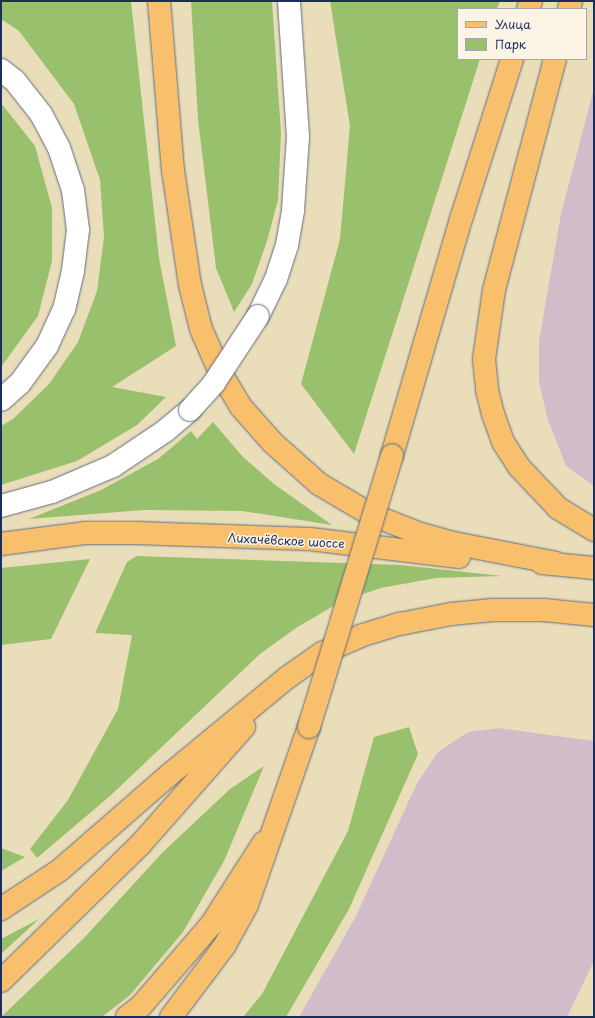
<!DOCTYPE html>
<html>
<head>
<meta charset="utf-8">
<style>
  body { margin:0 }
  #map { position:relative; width:595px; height:1018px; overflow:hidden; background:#eadeba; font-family:"Playpen Sans",sans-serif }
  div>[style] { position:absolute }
  .industrial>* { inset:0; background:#d1bdc9 }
  .green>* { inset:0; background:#99c06c }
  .roads { filter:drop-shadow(0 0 1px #636c7e) drop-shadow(0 0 1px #636c7e) }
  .minor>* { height:22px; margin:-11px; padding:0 11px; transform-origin:11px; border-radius:11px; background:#fff }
  .major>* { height:22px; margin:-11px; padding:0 11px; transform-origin:11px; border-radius:11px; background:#f8bf6c }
  .highway>* { height:22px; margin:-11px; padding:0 11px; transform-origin:11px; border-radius:11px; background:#f8bf6c }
  .bridges { filter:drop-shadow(0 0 1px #636c7e) drop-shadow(0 0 1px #636c7e) }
  .minor-bridge>* { height:22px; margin:-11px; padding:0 11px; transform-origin:11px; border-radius:11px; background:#fff }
  .highway-bridge>* { height:22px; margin:-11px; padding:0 11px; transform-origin:11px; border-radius:11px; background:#f8bf6c }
  span { translate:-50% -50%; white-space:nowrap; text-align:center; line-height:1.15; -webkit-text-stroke:3px #fcf5e5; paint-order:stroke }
  .street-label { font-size:12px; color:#1b2f5e }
  .frame { position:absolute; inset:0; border:2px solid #1b2f5e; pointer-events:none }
  .legend { position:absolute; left:457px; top:8px; width:130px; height:52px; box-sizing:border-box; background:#fcf5e5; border:1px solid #a2a6af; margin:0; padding:5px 7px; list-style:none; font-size:12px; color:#1b2f5e }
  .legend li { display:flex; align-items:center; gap:8px; height:20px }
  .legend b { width:20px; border:1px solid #a2a6af }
</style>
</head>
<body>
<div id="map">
  <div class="industrial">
    <div style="clip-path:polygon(594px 88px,594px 486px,566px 466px,548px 420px,539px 382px,539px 341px,561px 214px)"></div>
    <div style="clip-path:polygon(498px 728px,594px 741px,594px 961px,567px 1017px,299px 1017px,356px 916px,417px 783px,438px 752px,468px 732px)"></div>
  </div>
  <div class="green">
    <div style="clip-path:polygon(1px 1px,131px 1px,159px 258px,176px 346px,112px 387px,166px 397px,137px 425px,77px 461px,1px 485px,1px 426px,13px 419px,49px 384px,78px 342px,97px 291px,104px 237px,100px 180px,74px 104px,19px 31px,1px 19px)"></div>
    <div style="clip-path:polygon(191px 1px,272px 1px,281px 133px,278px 200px,267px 241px,252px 284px,234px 312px,216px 268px,198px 119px)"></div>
    <div style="clip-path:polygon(330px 1px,500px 1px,497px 9px,458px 9px,458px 59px,480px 59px,354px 454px,301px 384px,340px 239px,350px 126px)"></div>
    <div style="clip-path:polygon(1px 103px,35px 146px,52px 208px,52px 261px,38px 316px,1px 367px)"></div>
    <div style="clip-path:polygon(213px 422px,243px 457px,274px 484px,332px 525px,242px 511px,144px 510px,29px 519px,101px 490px,158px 459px,191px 431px,197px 439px)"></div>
    <div style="clip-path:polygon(137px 556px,400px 565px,502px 576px,436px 578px,381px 588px,342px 601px,296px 628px,260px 654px,110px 796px,37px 858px,30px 849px,68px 800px,118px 709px,132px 635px,95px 633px,127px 562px)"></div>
    <div style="clip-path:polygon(90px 559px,51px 639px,1px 645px,1px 568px)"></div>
    <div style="clip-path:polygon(409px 727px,418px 754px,349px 909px,286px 1017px,243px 1017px,262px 994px,348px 831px,374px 737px)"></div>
    <div style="clip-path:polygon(264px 766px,224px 861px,183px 932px,130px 995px,102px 1017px,1px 1017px,84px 938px,163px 852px,230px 789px)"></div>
    <div style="clip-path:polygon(1px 848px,25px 857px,1px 871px)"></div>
    <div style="clip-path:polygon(39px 919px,1px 954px,1px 939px)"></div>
  </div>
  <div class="roads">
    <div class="minor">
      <div style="left:1px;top:70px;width:18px;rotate:38deg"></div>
      <div style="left:15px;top:81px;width:42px;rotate:51.8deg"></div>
      <div style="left:41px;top:114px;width:38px;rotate:62deg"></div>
      <div style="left:59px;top:148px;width:44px;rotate:71.6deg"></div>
      <div style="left:73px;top:190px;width:40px;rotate:82.9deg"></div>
      <div style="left:78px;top:230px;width:41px;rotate:97deg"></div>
      <div style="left:73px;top:271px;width:39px;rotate:103deg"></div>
      <div style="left:64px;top:309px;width:41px;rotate:114.7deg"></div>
      <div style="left:47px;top:346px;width:46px;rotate:126.1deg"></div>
      <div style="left:20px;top:383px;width:25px;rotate:138deg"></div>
      <div style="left:258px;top:316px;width:41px;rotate:-64.1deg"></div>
      <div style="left:276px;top:279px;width:36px;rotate:-72deg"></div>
      <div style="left:287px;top:245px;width:36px;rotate:-80deg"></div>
      <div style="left:293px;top:210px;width:73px;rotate:-86.1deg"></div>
      <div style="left:298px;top:137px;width:136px;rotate:-93.8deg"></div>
      <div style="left:1px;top:506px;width:53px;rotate:-15.4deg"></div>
      <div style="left:52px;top:492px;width:66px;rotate:-23.1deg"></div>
      <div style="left:113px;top:466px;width:63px;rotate:-33.9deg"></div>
      <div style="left:165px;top:431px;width:33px;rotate:-40deg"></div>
    </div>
    <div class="major">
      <div style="left:159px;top:1px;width:170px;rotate:85.3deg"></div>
      <div style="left:173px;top:170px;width:116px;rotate:81.6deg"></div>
      <div style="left:190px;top:285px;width:45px;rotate:76deg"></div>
      <div style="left:201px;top:329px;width:45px;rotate:66.3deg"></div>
      <div style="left:219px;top:370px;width:43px;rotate:59.3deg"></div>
      <div style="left:241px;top:407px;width:48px;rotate:48.4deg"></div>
      <div style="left:273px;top:443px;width:62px;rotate:41.7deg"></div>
      <div style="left:319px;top:484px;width:59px;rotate:30.5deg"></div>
      <div style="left:370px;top:514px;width:52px;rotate:21.6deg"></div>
      <div style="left:418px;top:533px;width:36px;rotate:16deg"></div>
      <div style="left:453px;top:543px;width:105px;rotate:11deg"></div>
      <div style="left:569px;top:9px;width:8px;rotate:-76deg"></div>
      <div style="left:555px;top:59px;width:239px;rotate:104.8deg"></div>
      <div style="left:494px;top:290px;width:70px;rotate:98.2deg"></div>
      <div style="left:484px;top:359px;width:31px;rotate:84deg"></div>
      <div style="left:487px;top:390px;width:25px;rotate:76deg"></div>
      <div style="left:493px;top:414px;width:30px;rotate:70deg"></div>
      <div style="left:503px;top:442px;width:30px;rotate:57deg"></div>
      <div style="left:519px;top:467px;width:57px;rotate:46.4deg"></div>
      <div style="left:558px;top:508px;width:42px;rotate:31.4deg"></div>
      <div style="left:1px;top:544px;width:86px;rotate:-7.4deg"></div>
      <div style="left:86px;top:533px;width:50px"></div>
      <div style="left:136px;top:533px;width:174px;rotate:2deg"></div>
      <div style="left:310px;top:539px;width:150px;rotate:6.9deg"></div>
      <div style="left:542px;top:563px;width:52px;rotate:5.5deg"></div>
      <div style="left:1px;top:909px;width:71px;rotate:-33.5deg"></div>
      <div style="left:60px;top:870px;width:145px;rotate:-41.1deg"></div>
      <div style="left:169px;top:775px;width:154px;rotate:-39.5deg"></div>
      <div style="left:288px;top:677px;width:42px;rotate:-35.2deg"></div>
      <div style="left:322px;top:653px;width:45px;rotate:-23.7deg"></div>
      <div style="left:363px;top:635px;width:39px;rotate:-17deg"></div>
      <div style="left:400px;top:624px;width:52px;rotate:-11.1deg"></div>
      <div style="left:451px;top:614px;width:42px;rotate:-5.4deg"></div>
      <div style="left:493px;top:610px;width:51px"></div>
      <div style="left:544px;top:610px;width:50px;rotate:5.7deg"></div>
      <div style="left:1px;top:981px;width:193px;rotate:-44.4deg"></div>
      <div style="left:139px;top:846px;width:159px;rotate:-48.6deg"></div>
      <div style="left:127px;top:1017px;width:18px;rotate:-38deg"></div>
      <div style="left:141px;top:1006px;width:107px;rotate:-49.2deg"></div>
      <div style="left:211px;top:925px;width:98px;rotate:-57.4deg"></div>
    </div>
    <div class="highway">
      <div style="left:528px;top:9px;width:9px;rotate:-69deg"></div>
      <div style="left:392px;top:455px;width:249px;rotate:-73.7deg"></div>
      <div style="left:462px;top:216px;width:165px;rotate:-72.3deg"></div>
      <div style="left:171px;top:1017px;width:90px;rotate:-53.1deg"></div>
      <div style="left:225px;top:945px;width:46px;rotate:-61.2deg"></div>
      <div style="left:247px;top:905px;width:188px;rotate:-70.8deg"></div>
    </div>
  </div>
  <div class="bridges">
    <div class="minor-bridge">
      <div style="left:190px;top:410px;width:36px;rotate:-48deg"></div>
      <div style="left:214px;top:383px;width:80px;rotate:-56.7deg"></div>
    </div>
    <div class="highway-bridge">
      <div style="left:309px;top:727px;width:284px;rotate:-73deg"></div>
    </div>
  </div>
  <div class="street-label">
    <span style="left:286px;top:541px;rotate:3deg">Лихачёвское шоссе</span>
  </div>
  <div class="frame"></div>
  <ul class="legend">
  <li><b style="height:5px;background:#f8bf6c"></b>Улица</li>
  <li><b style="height:11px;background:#99c06c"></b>Парк</li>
  </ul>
</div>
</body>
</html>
